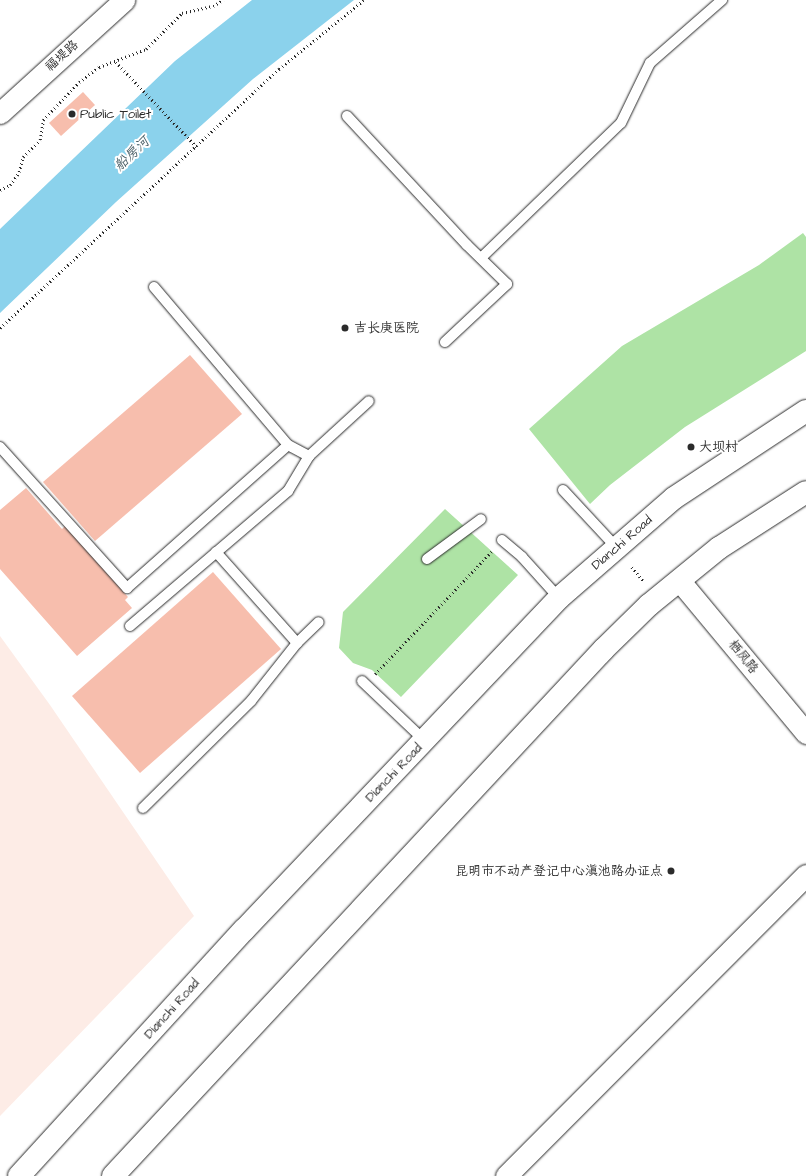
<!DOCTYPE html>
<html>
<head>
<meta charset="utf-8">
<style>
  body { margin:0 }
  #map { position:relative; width:806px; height:1176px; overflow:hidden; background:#fff; font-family:"Architects Daughter","LXGW WenKai TC",sans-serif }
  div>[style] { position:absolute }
  .built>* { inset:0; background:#fdece6 }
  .green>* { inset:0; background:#aee3a5 }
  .water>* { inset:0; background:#8bd2ec }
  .building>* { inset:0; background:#f7bead }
  .path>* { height:2.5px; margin-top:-1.25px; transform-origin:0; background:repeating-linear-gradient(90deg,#2b2b2b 0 1px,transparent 0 4px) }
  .roads { filter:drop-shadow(0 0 1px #2b2b2b) drop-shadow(0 0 1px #2b2b2b) }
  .lane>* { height:10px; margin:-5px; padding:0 5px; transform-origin:5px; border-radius:5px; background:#fff }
  .street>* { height:21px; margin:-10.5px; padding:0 10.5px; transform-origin:10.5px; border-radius:10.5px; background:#fff }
  .primary>* { height:22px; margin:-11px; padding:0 11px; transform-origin:11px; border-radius:11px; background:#fff }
  .dots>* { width:11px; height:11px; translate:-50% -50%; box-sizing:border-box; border:2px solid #fff; border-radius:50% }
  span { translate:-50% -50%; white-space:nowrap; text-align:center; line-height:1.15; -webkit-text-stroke:4px #fff; paint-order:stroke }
  .street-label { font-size:13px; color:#2b2b2b }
  .poi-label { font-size:13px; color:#2b2b2b }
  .left { translate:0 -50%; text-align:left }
  .right { translate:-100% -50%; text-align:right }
  .water-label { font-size:14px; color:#485d65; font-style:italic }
</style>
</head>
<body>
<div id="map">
  <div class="built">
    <div style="clip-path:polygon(0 636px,50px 705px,194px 916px,0 1116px)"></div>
  </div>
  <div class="green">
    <div style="clip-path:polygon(803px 233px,806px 237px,806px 351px,685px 427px,610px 485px,590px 504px,529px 429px,622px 346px,759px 265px)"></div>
    <div style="clip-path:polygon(445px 509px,518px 575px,401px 697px,372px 670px,353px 663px,339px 648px,343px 612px)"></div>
  </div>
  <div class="water">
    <div style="clip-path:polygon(252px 0,354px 0,253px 79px,116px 202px,0 313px,0 229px,175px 61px)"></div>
  </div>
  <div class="building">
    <div style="clip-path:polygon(83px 92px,95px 105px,61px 136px,49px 123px)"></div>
    <div style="clip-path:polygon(190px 355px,242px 414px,95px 541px,43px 482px)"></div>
    <div style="clip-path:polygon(26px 488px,62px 529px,65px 526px,128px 597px,125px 600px,132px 608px,77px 656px,0 569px,0 510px)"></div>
    <div style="clip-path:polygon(213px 572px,281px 649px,140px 773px,72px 696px)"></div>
  </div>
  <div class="path">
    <div style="left:116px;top:62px;width:117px;rotate:46.4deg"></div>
    <div style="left:0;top:190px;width:11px;rotate:-27deg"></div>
    <div style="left:10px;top:185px;width:16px;rotate:-55deg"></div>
    <div style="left:19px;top:172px;width:16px;rotate:-75deg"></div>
    <div style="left:23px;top:157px;width:24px;rotate:-45deg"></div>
    <div style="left:40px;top:140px;width:20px;rotate:-81deg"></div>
    <div style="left:43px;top:120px;width:52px;rotate:-46.5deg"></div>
    <div style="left:79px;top:82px;width:25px;rotate:-37deg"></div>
    <div style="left:99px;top:67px;width:50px;rotate:-21deg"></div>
    <div style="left:146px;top:49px;width:51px;rotate:-45deg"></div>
    <div style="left:182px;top:13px;width:32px;rotate:-13deg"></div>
    <div style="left:213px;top:6px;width:12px;rotate:-31deg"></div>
    <div style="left:0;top:328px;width:381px;rotate:-42.9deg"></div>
    <div style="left:279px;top:69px;width:109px;rotate:-39.1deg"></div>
    <div style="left:632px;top:567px;width:19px;rotate:51deg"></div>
    <div style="left:375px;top:674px;width:171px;rotate:-46.4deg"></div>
  </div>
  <div class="roads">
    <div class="lane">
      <div style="left:347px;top:116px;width:176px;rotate:47.1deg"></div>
      <div style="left:467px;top:245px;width:56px;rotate:44.3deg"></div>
      <div style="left:507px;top:284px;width:85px;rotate:136.9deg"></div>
      <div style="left:481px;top:258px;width:194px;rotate:-44deg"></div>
      <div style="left:621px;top:123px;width:67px;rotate:-64.2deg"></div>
      <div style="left:650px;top:63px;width:96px;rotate:-41.2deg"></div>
      <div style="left:154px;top:287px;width:207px;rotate:49.7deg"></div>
      <div style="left:288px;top:445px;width:24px;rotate:28deg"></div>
      <div style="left:0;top:447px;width:190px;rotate:48deg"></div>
      <div style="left:127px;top:588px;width:215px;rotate:-41.6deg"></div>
      <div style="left:563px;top:490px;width:78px;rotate:47.1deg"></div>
      <div style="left:502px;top:540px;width:26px;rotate:40deg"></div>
      <div style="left:522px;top:557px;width:55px;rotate:47.9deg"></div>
      <div style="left:216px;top:552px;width:122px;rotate:48.3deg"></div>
      <div style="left:427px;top:559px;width:67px;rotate:-36.5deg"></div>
      <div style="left:130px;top:626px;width:208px;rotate:-40.5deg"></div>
      <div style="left:288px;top:491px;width:41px;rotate:-59deg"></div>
      <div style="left:309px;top:456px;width:81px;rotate:-42.5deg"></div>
      <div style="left:362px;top:681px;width:87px;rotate:43.6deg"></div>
      <div style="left:143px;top:808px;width:152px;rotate:-44.7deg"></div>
      <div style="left:251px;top:701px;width:74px;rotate:-51.6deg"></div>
      <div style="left:297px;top:643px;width:30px;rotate:-44deg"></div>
    </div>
    <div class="street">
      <div style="left:0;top:113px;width:168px;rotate:-42.3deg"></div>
      <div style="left:679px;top:580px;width:199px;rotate:50.3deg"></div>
      <div style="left:506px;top:1176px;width:425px;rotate:-45.1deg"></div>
    </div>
    <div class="primary">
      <div style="left:19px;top:1176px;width:333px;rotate:-47.6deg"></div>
      <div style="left:244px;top:930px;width:458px;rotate:-46.5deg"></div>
      <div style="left:559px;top:598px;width:152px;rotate:-41deg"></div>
      <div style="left:674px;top:498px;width:158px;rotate:-33.4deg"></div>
      <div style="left:113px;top:1176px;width:720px;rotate:-47.03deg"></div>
      <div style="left:604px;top:649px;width:63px;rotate:-44.4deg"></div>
      <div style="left:649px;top:605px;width:90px;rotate:-39.2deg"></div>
      <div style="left:719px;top:548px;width:103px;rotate:-32.8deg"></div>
    </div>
  </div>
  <div class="dots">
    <div style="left:72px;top:114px;background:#2b2b2b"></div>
    <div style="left:345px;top:328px;background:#2b2b2b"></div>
    <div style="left:691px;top:447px;background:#2b2b2b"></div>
    <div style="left:671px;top:871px;background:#2b2b2b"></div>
  </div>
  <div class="street-label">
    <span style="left:62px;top:56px;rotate:-42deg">福堤路</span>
    <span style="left:622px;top:543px;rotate:-41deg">Dianchi Road</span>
    <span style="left:743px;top:657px;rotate:51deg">栖凤路</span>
    <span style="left:394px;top:773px;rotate:-46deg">Dianchi Road</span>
    <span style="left:172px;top:1009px;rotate:-48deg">Dianchi Road</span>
  </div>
  <div class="poi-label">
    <span class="left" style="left:80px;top:114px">Public Toilet</span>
    <span class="left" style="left:354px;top:328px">吉长庚医院</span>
    <span class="left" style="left:699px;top:447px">大坝村</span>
    <span class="right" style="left:663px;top:871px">昆明市不动产登记中心滇池路办证点</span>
  </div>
  <div class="water-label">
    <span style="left:132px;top:154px;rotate:-43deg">船房河</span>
  </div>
</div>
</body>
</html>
